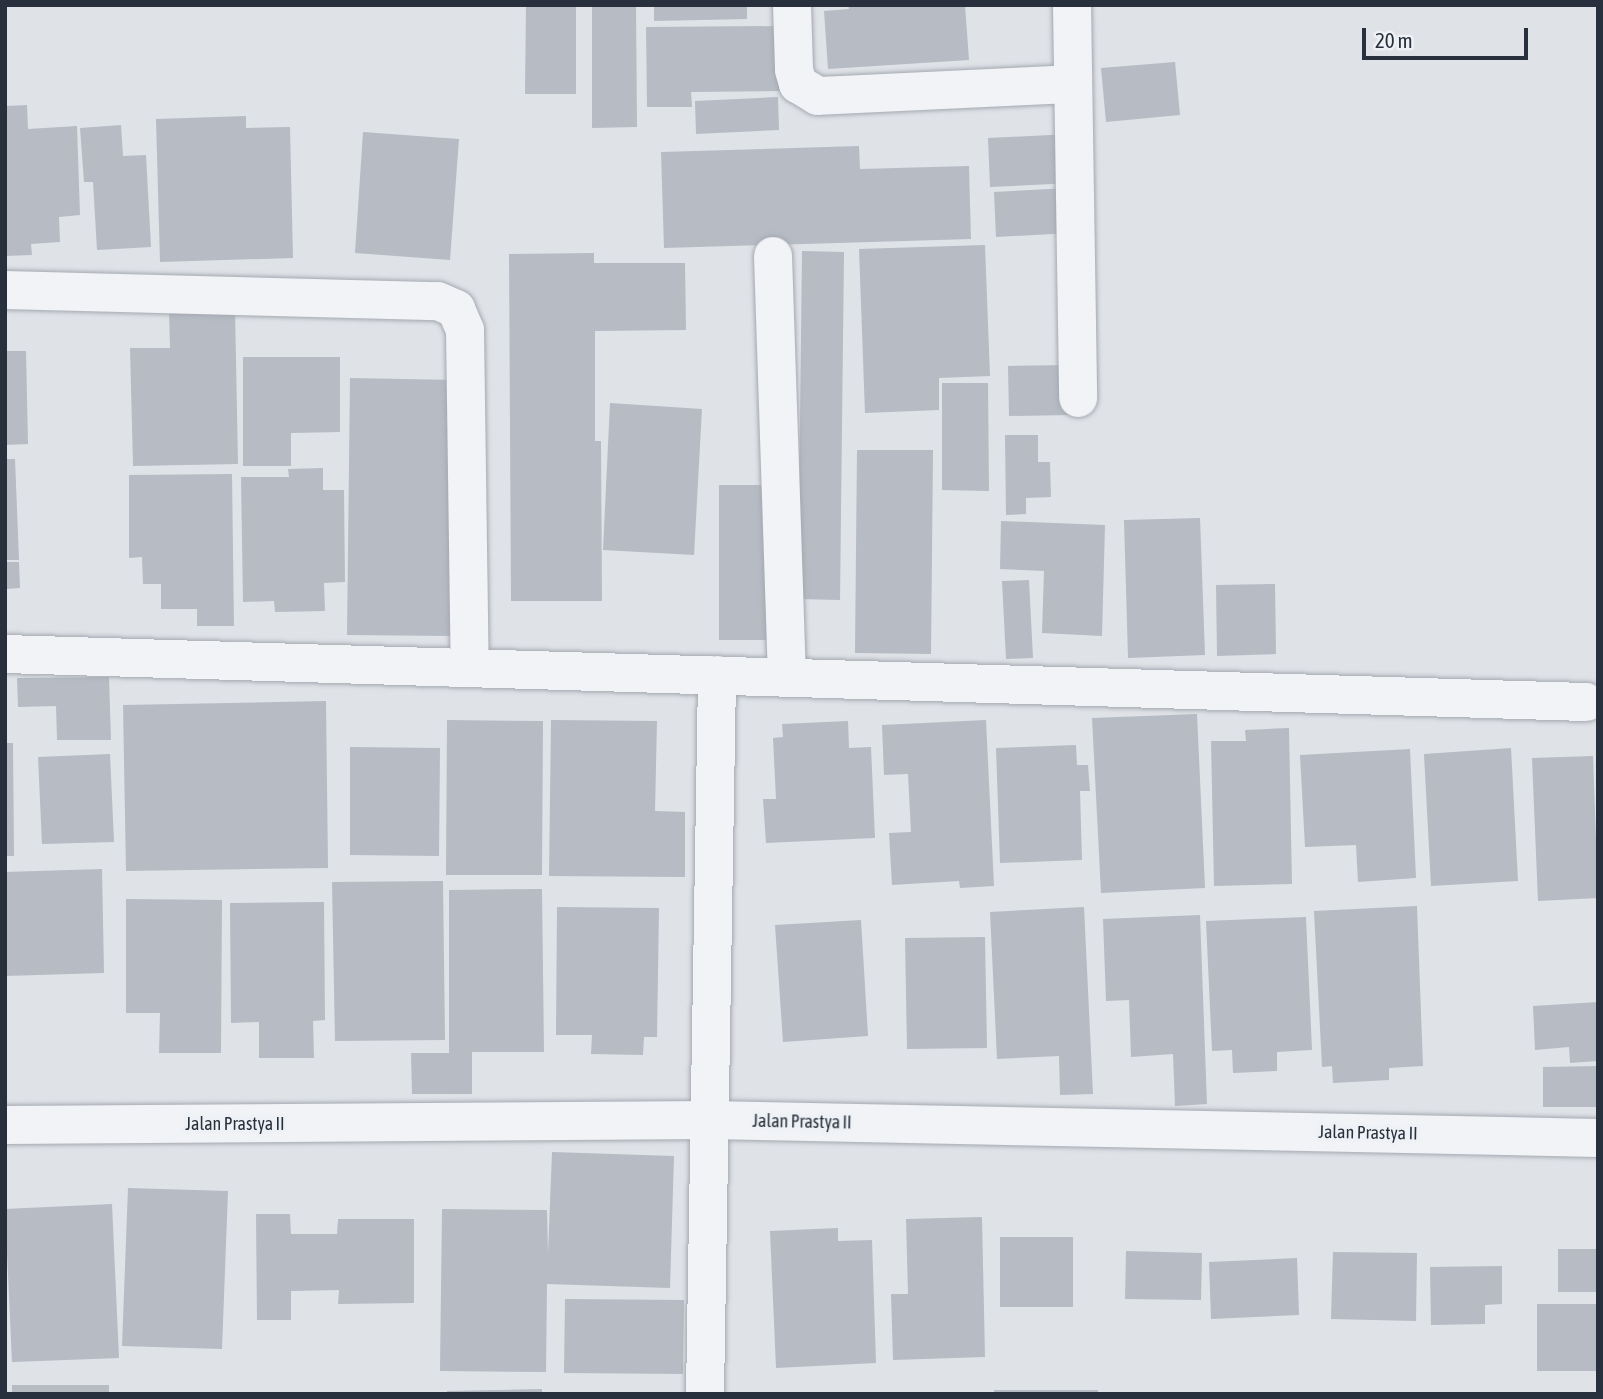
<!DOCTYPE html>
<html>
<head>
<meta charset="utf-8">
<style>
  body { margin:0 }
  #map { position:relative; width:1603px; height:1399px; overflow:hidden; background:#dfe2e7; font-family:"Asap Condensed",sans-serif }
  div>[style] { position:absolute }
  .building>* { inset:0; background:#b6bbc4 }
  .roads { filter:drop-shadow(0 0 2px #a4a9b1) drop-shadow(0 0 2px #a4a9b1) }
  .street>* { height:38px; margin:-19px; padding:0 19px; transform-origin:19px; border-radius:19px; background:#f1f3f6 }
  span { translate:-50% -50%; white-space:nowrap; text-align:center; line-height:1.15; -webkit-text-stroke:7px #eef1f5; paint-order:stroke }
  .street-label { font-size:18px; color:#28303d }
  .frame { position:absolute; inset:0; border:7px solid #28303d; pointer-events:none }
  .scale { position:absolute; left:1362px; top:28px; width:166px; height:32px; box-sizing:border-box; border:4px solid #28303d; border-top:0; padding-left:9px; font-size:21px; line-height:24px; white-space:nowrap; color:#28303d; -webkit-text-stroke:5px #eef1f5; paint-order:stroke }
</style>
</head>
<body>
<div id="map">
  <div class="building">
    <div style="clip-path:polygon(526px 5px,576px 5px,576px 94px,525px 94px)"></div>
    <div style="clip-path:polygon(592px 5px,636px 5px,637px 127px,592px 128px)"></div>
    <div style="clip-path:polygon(654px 5px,747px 5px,747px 19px,654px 21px)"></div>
    <div style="clip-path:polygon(848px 5px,965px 5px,969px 60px,828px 69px,824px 11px,849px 9px)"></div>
    <div style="clip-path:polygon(779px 26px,780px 91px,691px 92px,692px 107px,647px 107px,646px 27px)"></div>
    <div style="clip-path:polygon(1175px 62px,1180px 115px,1106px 122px,1101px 68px)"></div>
    <div style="clip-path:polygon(778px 97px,779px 130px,696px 134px,695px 101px)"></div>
    <div style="clip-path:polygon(27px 105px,28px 129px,77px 126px,80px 215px,59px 217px,60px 242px,31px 244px,32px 255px,5px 256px,5px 106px)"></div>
    <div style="clip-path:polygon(246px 116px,246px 128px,290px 127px,293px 258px,160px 262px,156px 119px)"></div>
    <div style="clip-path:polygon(121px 125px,123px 156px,146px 155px,151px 247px,97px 250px,93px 182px,84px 182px,80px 128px)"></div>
    <div style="clip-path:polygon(363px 132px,459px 139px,450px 260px,355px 253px)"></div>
    <div style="clip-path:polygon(1070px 134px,1072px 183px,990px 187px,988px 138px)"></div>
    <div style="clip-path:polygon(859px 146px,860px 169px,969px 166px,971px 239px,664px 248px,661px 152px)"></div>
    <div style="clip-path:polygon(1069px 188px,1071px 233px,996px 237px,994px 192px)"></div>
    <div style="clip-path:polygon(985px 245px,990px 376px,939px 378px,939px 410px,865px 413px,859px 249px)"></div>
    <div style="clip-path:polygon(802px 251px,844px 252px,840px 600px,798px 599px)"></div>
    <div style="clip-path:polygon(594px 253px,594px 263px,685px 263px,686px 330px,595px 331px,595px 441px,601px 441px,602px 601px,511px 601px,509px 254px)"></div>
    <div style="clip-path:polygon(235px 309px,238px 464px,133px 466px,130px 348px,170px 348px,169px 310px)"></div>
    <div style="clip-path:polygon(5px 351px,26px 351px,28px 444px,5px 445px)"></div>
    <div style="clip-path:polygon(243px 357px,340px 357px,340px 432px,291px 433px,291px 466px,243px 466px)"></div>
    <div style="clip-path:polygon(1069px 365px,1069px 415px,1009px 416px,1008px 366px)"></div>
    <div style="clip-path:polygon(350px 378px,456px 380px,453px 636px,347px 635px)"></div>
    <div style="clip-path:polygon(942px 383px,988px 383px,989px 491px,942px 490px)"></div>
    <div style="clip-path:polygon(610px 403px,702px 409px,694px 555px,603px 550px)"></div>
    <div style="clip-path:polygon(1005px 435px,1038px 435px,1038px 462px,1050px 462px,1051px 497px,1026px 498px,1026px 514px,1006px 515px)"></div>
    <div style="clip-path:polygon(857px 450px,933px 450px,931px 654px,855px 653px)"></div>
    <div style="clip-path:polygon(5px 459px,15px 459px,19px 560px,5px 560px)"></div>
    <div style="clip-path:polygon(323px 468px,323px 490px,344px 490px,345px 582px,324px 583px,325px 611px,275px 612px,274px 601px,243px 602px,241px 477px,289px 477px,288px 469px)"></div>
    <div style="clip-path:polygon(232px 474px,234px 626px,197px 626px,197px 609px,161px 609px,161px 584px,143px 584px,142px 557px,129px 558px,129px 475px)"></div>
    <div style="clip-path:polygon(719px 485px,774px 485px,774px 640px,719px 640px)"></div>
    <div style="clip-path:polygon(1200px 518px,1205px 655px,1128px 658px,1124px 520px)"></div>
    <div style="clip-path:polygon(1001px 521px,1105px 525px,1102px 636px,1042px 633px,1044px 571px,1000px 569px)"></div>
    <div style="clip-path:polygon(5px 562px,19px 562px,20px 588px,5px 589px)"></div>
    <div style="clip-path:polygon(1029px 580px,1033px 658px,1006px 659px,1002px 581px)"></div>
    <div style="clip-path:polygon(1275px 584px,1276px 654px,1217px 656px,1216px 585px)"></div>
    <div style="clip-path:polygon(109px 677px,111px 740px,57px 740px,56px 706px,18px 707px,17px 678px)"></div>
    <div style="clip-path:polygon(326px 701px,328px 868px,126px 871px,123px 705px)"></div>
    <div style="clip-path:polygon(1197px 714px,1205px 888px,1101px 893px,1092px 718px)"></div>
    <div style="clip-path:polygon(447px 720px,543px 721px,542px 875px,446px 875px)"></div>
    <div style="clip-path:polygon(551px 720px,657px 721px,655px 811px,685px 812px,685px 877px,549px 876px)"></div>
    <div style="clip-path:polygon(986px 720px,994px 886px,960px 888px,959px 881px,892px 885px,889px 833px,911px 832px,908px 774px,884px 775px,882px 725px)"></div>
    <div style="clip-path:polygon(848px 721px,849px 748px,871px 747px,875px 838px,766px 843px,763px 799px,776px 799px,773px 738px,783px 737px,782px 724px)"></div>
    <div style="clip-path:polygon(1289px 728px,1292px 884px,1214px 886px,1211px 741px,1246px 741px,1245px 730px)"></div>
    <div style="clip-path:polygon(5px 743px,13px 743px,14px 856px,5px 856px)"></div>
    <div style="clip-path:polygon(1076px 745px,1077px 765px,1088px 765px,1090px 791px,1080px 791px,1082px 860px,1000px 863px,996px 748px)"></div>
    <div style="clip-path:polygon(350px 747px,440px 748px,439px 856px,350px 855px)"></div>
    <div style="clip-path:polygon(1511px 748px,1518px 881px,1431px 886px,1424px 754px)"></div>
    <div style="clip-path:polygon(1410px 749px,1416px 878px,1358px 882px,1356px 845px,1305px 847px,1300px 755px)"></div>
    <div style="clip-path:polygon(110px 754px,114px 842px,42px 844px,38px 757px)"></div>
    <div style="clip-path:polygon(1593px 756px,1598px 898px,1538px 901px,1532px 758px)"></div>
    <div style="clip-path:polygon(102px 869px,104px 973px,5px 976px,5px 872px)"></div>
    <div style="clip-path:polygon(443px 881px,445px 1040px,335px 1041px,332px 882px)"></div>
    <div style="clip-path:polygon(542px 889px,544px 1052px,472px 1052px,472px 1094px,412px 1094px,411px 1053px,449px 1053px,449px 890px)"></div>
    <div style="clip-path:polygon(126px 899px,222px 900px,221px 1053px,159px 1053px,160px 1013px,126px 1013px)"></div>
    <div style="clip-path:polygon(324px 902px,325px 1020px,313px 1021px,314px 1058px,259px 1058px,259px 1022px,231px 1023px,230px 903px)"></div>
    <div style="clip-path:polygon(1417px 906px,1423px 1066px,1389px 1068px,1389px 1080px,1333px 1083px,1332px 1066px,1322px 1067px,1314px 911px)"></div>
    <div style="clip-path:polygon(557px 907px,659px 908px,657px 1037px,644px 1037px,643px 1055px,591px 1054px,592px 1035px,556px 1035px)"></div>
    <div style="clip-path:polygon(1084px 907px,1093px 1094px,1060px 1095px,1059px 1056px,997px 1059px,990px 912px)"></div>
    <div style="clip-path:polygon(1200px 915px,1207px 1104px,1175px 1106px,1173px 1054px,1131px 1057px,1129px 1000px,1106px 1001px,1103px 919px)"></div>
    <div style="clip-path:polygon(1306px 917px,1312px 1050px,1277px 1052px,1277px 1071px,1233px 1073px,1232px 1050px,1212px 1051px,1206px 921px)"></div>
    <div style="clip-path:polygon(861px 920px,868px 1036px,783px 1042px,775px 925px)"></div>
    <div style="clip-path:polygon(985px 937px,987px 1048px,907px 1049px,905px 938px)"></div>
    <div style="clip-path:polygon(1598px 1002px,1598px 1061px,1570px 1063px,1569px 1047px,1535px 1050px,1533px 1006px)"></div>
    <div style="clip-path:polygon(1598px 1066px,1598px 1107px,1543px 1107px,1543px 1067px)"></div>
    <div style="clip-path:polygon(552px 1152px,674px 1156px,670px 1288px,547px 1284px,546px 1372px,440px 1371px,442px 1209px,547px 1210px,548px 1254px)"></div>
    <div style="clip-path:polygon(128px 1188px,228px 1191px,222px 1349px,122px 1346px)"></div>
    <div style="clip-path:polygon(112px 1204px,119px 1358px,12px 1362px,5px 1209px)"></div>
    <div style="clip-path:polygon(256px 1214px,290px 1214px,291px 1234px,337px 1234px,338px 1219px,414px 1219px,414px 1303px,338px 1304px,339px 1290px,291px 1291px,291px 1320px,257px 1320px)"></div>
    <div style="clip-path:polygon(982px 1217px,985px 1357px,893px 1360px,891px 1294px,908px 1294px,906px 1219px)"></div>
    <div style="clip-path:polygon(838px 1228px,838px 1241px,872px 1240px,876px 1363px,776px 1368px,770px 1231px)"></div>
    <div style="clip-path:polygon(1000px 1237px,1073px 1237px,1073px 1307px,1000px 1307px)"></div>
    <div style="clip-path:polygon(1558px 1249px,1598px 1249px,1598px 1292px,1558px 1292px)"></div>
    <div style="clip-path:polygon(1126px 1251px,1202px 1253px,1201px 1300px,1125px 1299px)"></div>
    <div style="clip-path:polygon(1333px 1252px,1417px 1253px,1416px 1321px,1331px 1319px)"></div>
    <div style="clip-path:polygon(1297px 1258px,1299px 1315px,1211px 1319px,1209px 1262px)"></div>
    <div style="clip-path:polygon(1502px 1266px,1502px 1304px,1485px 1305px,1485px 1324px,1431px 1325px,1430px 1267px)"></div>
    <div style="clip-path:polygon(565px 1299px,684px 1300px,683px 1374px,564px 1373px)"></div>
    <div style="clip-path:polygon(1537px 1304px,1598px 1304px,1598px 1371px,1537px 1371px)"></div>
    <div style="clip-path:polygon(12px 1385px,109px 1385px,109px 1394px,12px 1394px)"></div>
    <div style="clip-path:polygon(542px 1389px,542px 1394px,447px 1394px,447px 1391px)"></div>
    <div style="clip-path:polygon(994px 1390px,1098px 1390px,1098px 1394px,994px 1394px)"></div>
  </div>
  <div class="roads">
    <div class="street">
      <div style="left:792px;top:5px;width:65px;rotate:88.2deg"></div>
      <div style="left:794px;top:70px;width:15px;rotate:74deg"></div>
      <div style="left:798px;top:84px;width:23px;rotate:31deg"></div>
      <div style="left:818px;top:96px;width:254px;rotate:-2.7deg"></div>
      <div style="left:1072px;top:5px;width:393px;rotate:89.1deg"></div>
      <div style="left:773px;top:256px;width:421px;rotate:88.1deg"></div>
      <div style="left:5px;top:290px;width:433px;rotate:1.5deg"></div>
      <div style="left:438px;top:301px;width:20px;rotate:24deg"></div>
      <div style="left:456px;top:309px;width:23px;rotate:67deg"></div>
      <div style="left:465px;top:330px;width:338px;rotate:89.2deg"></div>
      <div style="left:5px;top:654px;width:1582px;rotate:1.74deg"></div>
      <div style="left:5px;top:1125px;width:705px;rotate:-0.41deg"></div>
      <div style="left:710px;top:1120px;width:888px;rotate:1.16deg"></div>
      <div style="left:705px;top:1394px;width:719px;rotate:-89.04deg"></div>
    </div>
  </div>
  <div class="street-label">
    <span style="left:802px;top:1122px;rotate:1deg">Jalan Prastya II</span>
    <span style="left:235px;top:1124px">Jalan Prastya II</span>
    <span style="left:1368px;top:1133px;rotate:1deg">Jalan Prastya II</span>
  </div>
  <div class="frame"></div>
  <div class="scale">20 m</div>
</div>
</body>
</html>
